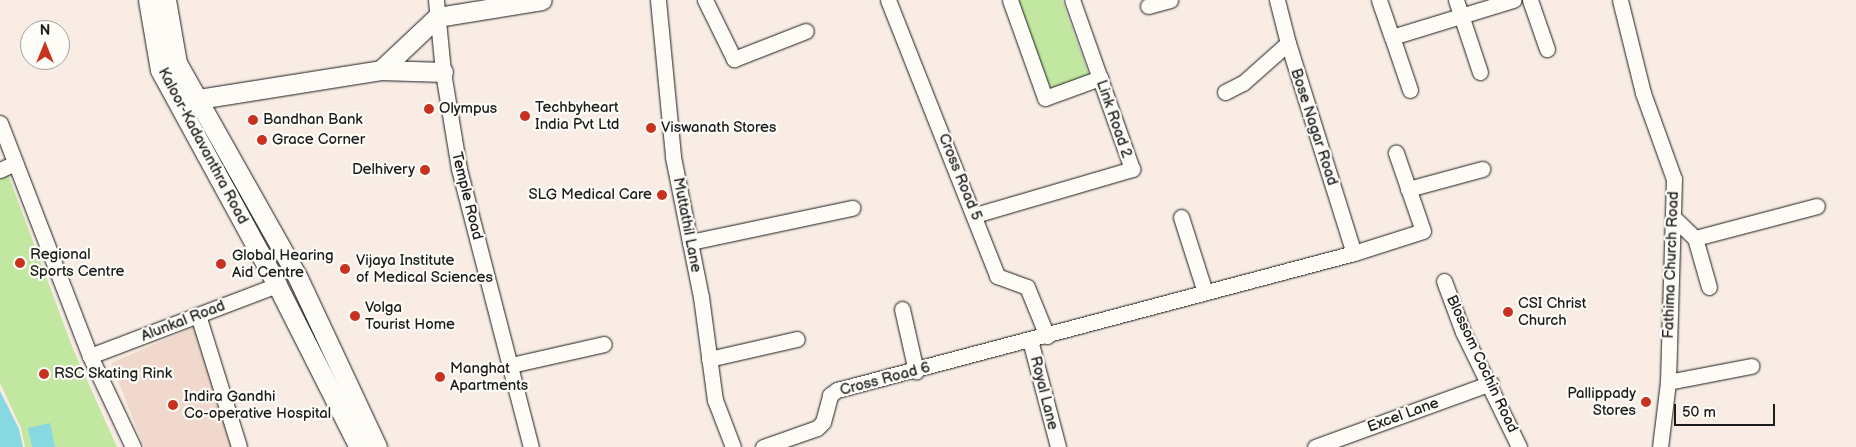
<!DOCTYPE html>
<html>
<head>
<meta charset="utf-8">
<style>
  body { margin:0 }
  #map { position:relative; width:1856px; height:447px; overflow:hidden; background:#f8ece4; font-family:"Balsamiq Sans",sans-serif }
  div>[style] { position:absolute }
  .built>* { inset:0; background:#f1d8cd }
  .green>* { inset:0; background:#c1e7a1 }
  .water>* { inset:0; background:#88d8e2 }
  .roads { filter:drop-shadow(0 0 1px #1c1c1c) drop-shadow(0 0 1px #1c1c1c) }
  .minor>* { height:15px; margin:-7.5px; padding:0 7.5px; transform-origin:7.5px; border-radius:7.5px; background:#fdfcf7 }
  .major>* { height:19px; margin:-9.5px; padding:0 9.5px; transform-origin:9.5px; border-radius:9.5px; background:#fdfcf7 }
  .dots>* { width:14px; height:14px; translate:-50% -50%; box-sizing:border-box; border:2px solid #fdfcf7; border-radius:50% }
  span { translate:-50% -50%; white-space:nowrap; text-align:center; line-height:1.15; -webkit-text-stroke:4.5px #fdfcf7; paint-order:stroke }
  .poi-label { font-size:15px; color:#1c1c1c }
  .left { translate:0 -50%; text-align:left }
  .right { translate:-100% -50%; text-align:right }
  .street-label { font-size:15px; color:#1c1c1c }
  .north { position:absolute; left:20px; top:20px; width:50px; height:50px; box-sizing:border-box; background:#fdfcf7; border:1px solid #a3a29f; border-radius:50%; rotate:0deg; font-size:14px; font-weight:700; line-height:20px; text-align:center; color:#1c1c1c }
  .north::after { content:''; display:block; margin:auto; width:18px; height:22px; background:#c8321e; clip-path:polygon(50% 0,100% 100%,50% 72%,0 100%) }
  .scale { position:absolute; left:1674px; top:404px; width:101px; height:22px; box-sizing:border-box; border:2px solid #1c1c1c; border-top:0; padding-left:6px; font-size:15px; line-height:18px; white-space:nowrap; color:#1c1c1c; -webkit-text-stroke:4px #fdfcf7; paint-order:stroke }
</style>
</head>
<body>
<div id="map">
  <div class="built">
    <div style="clip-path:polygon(194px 327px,233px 447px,144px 447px,111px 363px)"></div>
  </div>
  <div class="green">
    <div style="clip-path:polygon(1015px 0,1062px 0,1089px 75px,1049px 90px)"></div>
    <div style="clip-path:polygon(8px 174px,73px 349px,117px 447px,25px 447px,21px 428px,0 383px,0 178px)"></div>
  </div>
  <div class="water">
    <div style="clip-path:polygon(0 391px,19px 429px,23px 447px,0 447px)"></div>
    <div style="clip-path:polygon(50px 423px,55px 447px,32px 447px,28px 428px)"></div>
  </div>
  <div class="roads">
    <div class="minor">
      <div style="left:436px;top:0;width:72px;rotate:84.4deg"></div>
      <div style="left:443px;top:72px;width:98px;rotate:80.6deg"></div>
      <div style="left:459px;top:169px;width:287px;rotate:75.5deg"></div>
      <div style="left:658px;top:0;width:158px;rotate:84.5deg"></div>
      <div style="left:673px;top:157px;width:143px;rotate:78.7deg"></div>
      <div style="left:701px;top:297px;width:104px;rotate:82.3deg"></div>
      <div style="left:715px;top:400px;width:50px;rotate:69deg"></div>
      <div style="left:705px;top:0;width:66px;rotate:63.8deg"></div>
      <div style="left:734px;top:59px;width:77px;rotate:-21.3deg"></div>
      <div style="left:888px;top:0;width:297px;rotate:68.4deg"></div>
      <div style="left:997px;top:276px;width:32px;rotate:20deg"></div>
      <div style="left:1027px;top:287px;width:53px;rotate:67.8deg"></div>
      <div style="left:1010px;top:0;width:104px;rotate:70.3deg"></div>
      <div style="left:1045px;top:98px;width:59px;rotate:-20deg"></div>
      <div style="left:1277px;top:0;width:44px;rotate:75.7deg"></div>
      <div style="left:1288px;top:43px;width:220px;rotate:72.6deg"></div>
      <div style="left:1379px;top:0;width:39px;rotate:71deg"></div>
      <div style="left:1392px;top:37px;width:127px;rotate:-17deg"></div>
      <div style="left:1456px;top:0;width:76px;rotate:71.6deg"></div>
      <div style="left:1530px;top:0;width:52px;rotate:70.9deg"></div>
      <div style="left:1620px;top:0;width:96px;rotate:76.1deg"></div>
      <div style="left:1643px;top:93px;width:91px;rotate:70.2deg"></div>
      <div style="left:1674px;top:179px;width:203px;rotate:91.7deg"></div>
      <div style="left:1668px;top:382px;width:65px;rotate:97deg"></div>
      <div style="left:1148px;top:6px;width:23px;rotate:-15deg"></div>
      <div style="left:1392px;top:37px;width:56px;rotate:71.2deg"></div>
      <div style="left:1225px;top:92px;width:20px;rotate:-27deg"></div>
      <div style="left:1243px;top:83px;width:60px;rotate:-41.6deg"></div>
      <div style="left:0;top:123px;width:250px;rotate:68.9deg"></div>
      <div style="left:90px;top:356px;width:101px;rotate:64.7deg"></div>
      <div style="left:0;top:170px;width:17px;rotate:-25deg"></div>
      <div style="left:1408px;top:189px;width:77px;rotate:-15.1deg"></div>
      <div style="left:975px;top:215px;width:164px;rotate:-16.3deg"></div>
      <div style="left:1132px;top:169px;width:179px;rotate:-109.5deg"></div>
      <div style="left:1181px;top:217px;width:79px;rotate:72.3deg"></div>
      <div style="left:1674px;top:218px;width:29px;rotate:44deg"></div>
      <div style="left:1695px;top:238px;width:51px;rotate:74.1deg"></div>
      <div style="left:1695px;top:238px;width:126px;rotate:-14.7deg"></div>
      <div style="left:690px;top:242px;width:166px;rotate:-11.9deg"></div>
      <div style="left:1444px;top:281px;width:54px;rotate:69.6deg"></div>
      <div style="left:1463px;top:332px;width:128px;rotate:64deg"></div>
      <div style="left:902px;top:309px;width:64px;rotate:77.3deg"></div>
      <div style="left:198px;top:315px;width:138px;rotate:72.7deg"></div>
      <div style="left:1030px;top:340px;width:111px;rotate:75.3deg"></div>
      <div style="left:90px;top:356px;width:200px;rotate:-20.8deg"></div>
      <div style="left:709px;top:359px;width:90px;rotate:-12.8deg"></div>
      <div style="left:511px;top:365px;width:95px;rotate:-12.7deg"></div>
      <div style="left:1668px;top:382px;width:85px;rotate:-10.9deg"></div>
      <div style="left:763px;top:447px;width:57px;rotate:-19.4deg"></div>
      <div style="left:817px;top:428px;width:8px;rotate:-45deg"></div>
      <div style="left:823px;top:422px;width:28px;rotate:-75deg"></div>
      <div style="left:830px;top:395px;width:9px;rotate:-36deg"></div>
      <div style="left:837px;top:390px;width:535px;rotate:-14.84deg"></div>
      <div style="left:1354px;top:253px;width:72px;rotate:-17.7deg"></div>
      <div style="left:1423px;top:231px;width:83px;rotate:-109.1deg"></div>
      <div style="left:1315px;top:447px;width:187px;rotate:-20deg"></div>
    </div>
    <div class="major">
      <div style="left:148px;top:0;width:71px;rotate:80.3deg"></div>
      <div style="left:160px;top:70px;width:245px;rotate:61.4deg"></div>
      <div style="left:277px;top:285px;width:182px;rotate:63.2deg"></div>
      <div style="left:166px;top:0;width:64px;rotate:80.1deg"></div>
      <div style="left:177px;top:63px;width:244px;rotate:60.6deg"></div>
      <div style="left:297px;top:276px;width:189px;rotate:64.9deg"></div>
      <div style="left:381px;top:70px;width:77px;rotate:-43.4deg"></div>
      <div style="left:437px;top:17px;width:106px;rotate:-9.2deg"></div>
      <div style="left:186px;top:101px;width:197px;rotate:-9deg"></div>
      <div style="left:381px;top:70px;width:62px;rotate:1.8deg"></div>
    </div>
  </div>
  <div class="dots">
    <div style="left:429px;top:109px;background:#c8321e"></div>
    <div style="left:525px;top:116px;background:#c8321e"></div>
    <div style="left:253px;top:120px;background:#c8321e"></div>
    <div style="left:651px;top:128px;background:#c8321e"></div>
    <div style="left:262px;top:140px;background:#c8321e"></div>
    <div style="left:425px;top:170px;background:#c8321e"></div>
    <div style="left:662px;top:195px;background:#c8321e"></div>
    <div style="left:20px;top:263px;background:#c8321e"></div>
    <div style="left:221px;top:264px;background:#c8321e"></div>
    <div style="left:345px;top:269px;background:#c8321e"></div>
    <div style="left:1508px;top:312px;background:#c8321e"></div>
    <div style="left:355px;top:316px;background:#c8321e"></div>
    <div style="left:44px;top:374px;background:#c8321e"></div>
    <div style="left:440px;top:377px;background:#c8321e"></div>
    <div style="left:1646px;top:402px;background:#c8321e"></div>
    <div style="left:173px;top:405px;background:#c8321e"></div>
  </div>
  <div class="poi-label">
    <span class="left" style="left:535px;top:116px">Techbyheart<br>India Pvt Ltd</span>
    <span class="left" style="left:439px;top:109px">Olympus</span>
    <span class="left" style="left:263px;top:120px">Bandhan Bank</span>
    <span class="left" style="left:661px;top:128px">Viswanath Stores</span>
    <span class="left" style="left:272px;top:140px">Grace Corner</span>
    <span class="right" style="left:415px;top:170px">Delhivery</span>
    <span class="right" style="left:652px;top:195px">SLG Medical Care</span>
    <span class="left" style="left:30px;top:263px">Regional<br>Sports Centre</span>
    <span class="left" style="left:232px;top:264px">Global Hearing<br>Aid Centre</span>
    <span class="left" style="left:356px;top:269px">Vijaya Institute<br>of Medical Sciences</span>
    <span class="left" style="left:1518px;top:312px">CSI Christ<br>Church</span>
    <span class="left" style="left:365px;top:316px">Volga<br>Tourist Home</span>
    <span class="left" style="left:450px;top:377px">Manghat<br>Apartments</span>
    <span class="left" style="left:54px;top:374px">RSC Skating Rink</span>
    <span class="right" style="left:1636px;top:402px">Pallippady<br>Stores</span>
    <span class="left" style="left:184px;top:405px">Indira Gandhi<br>Co-operative Hospital</span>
  </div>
  <div class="street-label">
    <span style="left:1114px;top:119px;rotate:71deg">Link Road 2</span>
    <span style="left:1314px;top:127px;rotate:72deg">Bose Nagar Road</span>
    <span style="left:203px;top:146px;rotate:62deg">Kaloor-Kadavanthra Road</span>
    <span style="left:960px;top:177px;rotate:68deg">Cross Road 5</span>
    <span style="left:467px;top:196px;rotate:76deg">Temple Road</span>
    <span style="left:687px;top:225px;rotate:79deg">Muttathil Lane</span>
    <span style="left:1671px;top:265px;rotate:-88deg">Fathima Church Road</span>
    <span style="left:183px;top:321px;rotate:-21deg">Alunkal Road</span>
    <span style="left:1482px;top:364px;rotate:65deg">Blossom Cochin Road</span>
    <span style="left:885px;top:379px;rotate:-15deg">Cross Road 6</span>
    <span style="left:1044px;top:393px;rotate:76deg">Royal Lane</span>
    <span style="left:1403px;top:415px;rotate:-20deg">Excel Lane</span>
  </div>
  <div class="north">N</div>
  <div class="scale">50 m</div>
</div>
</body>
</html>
